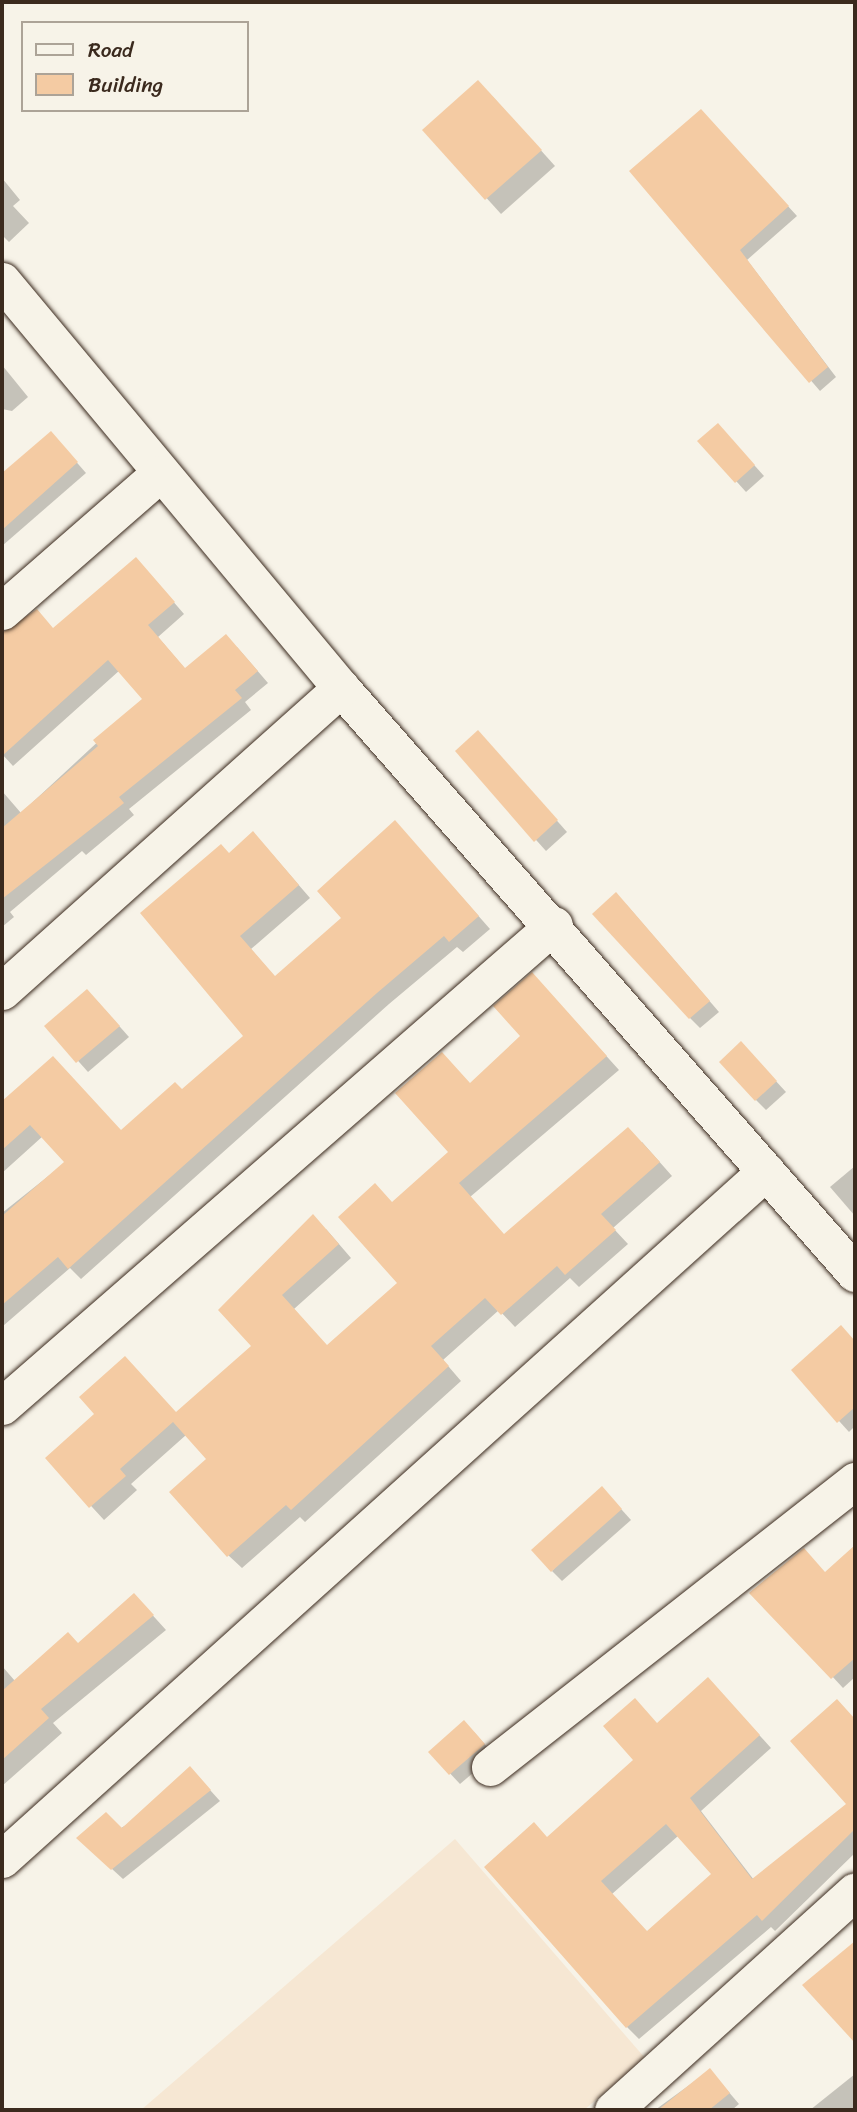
<!DOCTYPE html>
<html>
<head>
<meta charset="utf-8">
<style>
  body { margin:0 }
  #map { position:relative; width:857px; height:2112px; overflow:hidden; background:#f7f3e8; font-family:Sriracha,sans-serif }
  div>[style] { position:absolute }
  .built>* { inset:0; background:#f6e7d3 }
  .shadow>* { inset:0; background:#0003 }
  .building>* { inset:0; background:#f4cba3 }
  .roads { filter:drop-shadow(0 0 2px #3b2a1e) drop-shadow(0 0 2px #3b2a1e) }
  .street>* { height:37px; margin:-18.5px; padding:0 18.5px; transform-origin:18.5px; border-radius:18.5px; background:#f7f3e8 }
  span { translate:-50% -50%; white-space:nowrap; text-align:center; line-height:1.15; -webkit-text-stroke:7px #f7f3e8; paint-order:stroke }
  .frame { position:absolute; inset:0; border:4px solid #3b2a1e; pointer-events:none }
  .legend { position:absolute; left:21px; top:21px; width:228px; height:91px; box-sizing:border-box; background:#f7f3e8; border:2px solid #aca397; margin:0; padding:9px 12px; list-style:none; font-size:21px; color:#3b2a1e }
  .legend li { display:flex; align-items:center; gap:14px; height:35px }
  .legend b { width:35px; border:2px solid #aca397 }
</style>
</head>
<body>
<div id="map">
  <div class="built">
    <div style="clip-path:polygon(455px 1839px,645px 2058px,584px 2110px,141px 2110px)"></div>
  </div>
  <div class="shadow">
    <div style="clip-path:polygon(493px 97px,555px 166px,501px 214px,425px 130px)"></div>
    <div style="clip-path:polygon(710px 121px,797px 216px,747px 260px,836px 377px,820px 391px,631px 172px)"></div>
    <div style="clip-path:polygon(2px 178px,20px 200px,13px 206px,29px 223px,9px 242px,2px 235px)"></div>
    <div style="clip-path:polygon(2px 365px,28px 397px,12px 411px,2px 409px)"></div>
    <div style="clip-path:polygon(51px 433px,86px 473px,2px 546px,2px 475px)"></div>
    <div style="clip-path:polygon(728px 436px,764px 476px,746px 492px,700px 441px)"></div>
    <div style="clip-path:polygon(146px 570px,184px 614px,158px 637px,186px 670px,237px 647px,268px 683px,245px 702px,251px 710px,129px 809px,134px 815px,86px 855px,82px 851px,10px 912px,14px 917px,2px 927px,2px 791px,21px 813px,144px 699px,120px 670px,13px 766px,2px 754px,2px 659px,9px 653px,2px 635px,36px 611px,54px 630px)"></div>
    <div style="clip-path:polygon(488px 743px,567px 832px,546px 851px,457px 752px)"></div>
    <div style="clip-path:polygon(407px 835px,490px 929px,463px 952px,457px 947px,389px 1004px,81px 1279px,70px 1268px,3px 1326px,2px 1335px,2px 1213px,66px 1162px,43px 1136px,2px 1173px,2px 1103px,52px 1059px,121px 1132px,182px 1091px,245px 1036px,229px 854px,265px 846px,310px 898px,251px 949px,275px 977px,343px 918px)"></div>
    <div style="clip-path:polygon(626px 904px,719px 1012px,700px 1028px,690px 1018px)"></div>
    <div style="clip-path:polygon(545px 988px,619px 1070px,470px 1197px,505px 1236px,642px 1142px,672px 1176px,613px 1228px,628px 1244px,579px 1287px,570px 1278px,515px 1327px,499px 1310px,443px 1360px,461px 1381px,305px 1522px,300px 1517px,242px 1568px,228px 1555px,209px 1459px,186px 1435px,131px 1484px,137px 1490px,104px 1520px,47px 1458px,176px 1414px,253px 1346px,220px 1310px,326px 1229px,351px 1258px,294px 1309px,327px 1347px,399px 1283px,393px 1204px,450px 1152px,470px 1085px,523px 1036px)"></div>
    <div style="clip-path:polygon(97px 1001px,129px 1037px,88px 1072px,47px 1026px)"></div>
    <div style="clip-path:polygon(751px 1054px,786px 1092px,766px 1110px,756px 1100px)"></div>
    <div style="clip-path:polygon(855px 1166px,855px 1216px,830px 1187px)"></div>
    <div style="clip-path:polygon(841px 1328px,855px 1343px,855px 1426px,849px 1432px,793px 1370px)"></div>
    <div style="clip-path:polygon(612px 1499px,631px 1520px,562px 1581px,552px 1571px)"></div>
    <div style="clip-path:polygon(855px 1602px,855px 1677px,843px 1688px,805px 1647px)"></div>
    <div style="clip-path:polygon(147px 1609px,166px 1630px,53px 1723px,62px 1733px,2px 1786px,2px 1666px,15px 1681px)"></div>
    <div style="clip-path:polygon(evenodd,720px 1692px,771px 1748px,701px 1811px,754px 1880px,838px 1814px,855px 1831px,855px 1853px,775px 1931px,771px 1927px,639px 2039px,627px 2027px,548px 1839px,636px 1760px,658px 1725px,720px 1692px,678px 1836px,713px 1874px,648px 1933px,612px 1894px,678px 1836px)"></div>
    <div style="clip-path:polygon(474px 1732px,494px 1755px,460px 1784px,431px 1753px)"></div>
    <div style="clip-path:polygon(200px 1779px,220px 1801px,123px 1879px,89px 1848px)"></div>
    <div style="clip-path:polygon(855px 1944px,855px 2042px,805px 1985px)"></div>
    <div style="clip-path:polygon(710px 2070px,739px 2104px,732px 2110px,655px 2110px)"></div>
    <div style="clip-path:polygon(855px 2074px,855px 2110px,810px 2110px)"></div>
  </div>
  <div class="building">
    <div style="clip-path:polygon(478px 80px,542px 150px,485px 200px,422px 130px)"></div>
    <div style="clip-path:polygon(701px 109px,789px 206px,740px 250px,828px 367px,809px 383px,629px 171px)"></div>
    <div style="clip-path:polygon(718px 423px,755px 465px,735px 483px,697px 441px)"></div>
    <div style="clip-path:polygon(51px 431px,78px 462px,2px 530px,2px 473px)"></div>
    <div style="clip-path:polygon(136px 557px,175px 602px,148px 625px,185px 668px,226px 634px,258px 671px,235px 690px,242px 698px,119px 797px,124px 803px,2px 899px,2px 828px,98px 746px,93px 740px,142px 699px,108px 660px,2px 756px,2px 633px,37px 609px,53px 628px)"></div>
    <div style="clip-path:polygon(478px 730px,558px 820px,534px 842px,455px 751px)"></div>
    <div style="clip-path:polygon(395px 820px,479px 916px,449px 942px,444px 936px,377px 993px,68px 1269px,58px 1257px,2px 1305px,2px 1216px,64px 1162px,30px 1125px,2px 1150px,2px 1101px,53px 1056px,121px 1130px,175px 1082px,182px 1089px,243px 1036px,140px 913px,221px 844px,229px 853px,253px 831px,299px 885px,240px 936px,275px 976px,341px 918px,317px 891px)"></div>
    <div style="clip-path:polygon(616px 892px,710px 1001px,689px 1019px,592px 914px)"></div>
    <div style="clip-path:polygon(532px 972px,607px 1056px,459px 1183px,504px 1234px,628px 1127px,660px 1162px,601px 1214px,616px 1230px,565px 1275px,557px 1266px,501px 1315px,485px 1298px,431px 1346px,449px 1366px,291px 1510px,286px 1505px,227px 1557px,169px 1492px,206px 1459px,173px 1422px,120px 1469px,126px 1476px,89px 1508px,45px 1458px,94px 1414px,79px 1397px,125px 1356px,176px 1412px,251px 1346px,218px 1310px,313px 1214px,339px 1244px,282px 1295px,327px 1345px,397px 1283px,338px 1217px,375px 1183px,392px 1202px,448px 1152px,395px 1093px,442px 1052px,470px 1083px,520px 1036px,493px 1006px)"></div>
    <div style="clip-path:polygon(87px 989px,120px 1026px,76px 1063px,44px 1026px)"></div>
    <div style="clip-path:polygon(741px 1041px,777px 1081px,755px 1101px,719px 1062px)"></div>
    <div style="clip-path:polygon(841px 1325px,855px 1341px,855px 1407px,837px 1423px,791px 1370px)"></div>
    <div style="clip-path:polygon(602px 1486px,622px 1509px,551px 1572px,531px 1550px)"></div>
    <div style="clip-path:polygon(855px 1545px,855px 1658px,831px 1679px,749px 1593px,804px 1548px,825px 1572px)"></div>
    <div style="clip-path:polygon(134px 1593px,154px 1615px,41px 1709px,49px 1718px,2px 1760px,2px 1691px,68px 1632px,78px 1643px)"></div>
    <div style="clip-path:polygon(evenodd,708px 1677px,760px 1735px,690px 1798px,752px 1879px,846px 1804px,790px 1741px,837px 1699px,855px 1719px,855px 1829px,762px 1921px,757px 1915px,626px 2028px,484px 1867px,534px 1822px,547px 1837px,633px 1760px,603px 1726px,635px 1698px,657px 1723px,708px 1677px,666px 1824px,711px 1874px,647px 1931px,601px 1881px,666px 1824px)"></div>
    <div style="clip-path:polygon(464px 1720px,485px 1744px,449px 1775px,428px 1752px)"></div>
    <div style="clip-path:polygon(190px 1766px,211px 1790px,111px 1870px,76px 1838px,106px 1812px,122px 1828px)"></div>
    <div style="clip-path:polygon(855px 1941px,855px 2043px,802px 1985px)"></div>
    <div style="clip-path:polygon(710px 2068px,730px 2093px,709px 2110px,658px 2110px)"></div>
  </div>
  <div class="roads">
    <div class="street">
      <div style="left:2px;top:281px;width:530px;rotate:50.21deg"></div>
      <div style="left:341px;top:688px;width:779px;rotate:48.7deg"></div>
      <div style="left:2px;top:611px;width:208px;rotate:-41.1deg"></div>
      <div style="left:2px;top:991px;width:455px;rotate:-41.8deg"></div>
      <div style="left:2px;top:1406px;width:732px;rotate:-41.07deg"></div>
      <div style="left:490px;top:1767px;width:464px;rotate:-38.1deg"></div>
      <div style="left:2px;top:1859px;width:1028px;rotate:-42deg"></div>
      <div style="left:613px;top:2110px;width:326px;rotate:-42.1deg"></div>
    </div>
  </div>
  <div class="frame"></div>
  <ul class="legend">
  <li><b style="height:9px;background:#f7f3e8"></b>Road</li>
  <li><b style="height:19px;background:#f4cba3"></b>Building</li>
  </ul>
</div>
</body>
</html>
